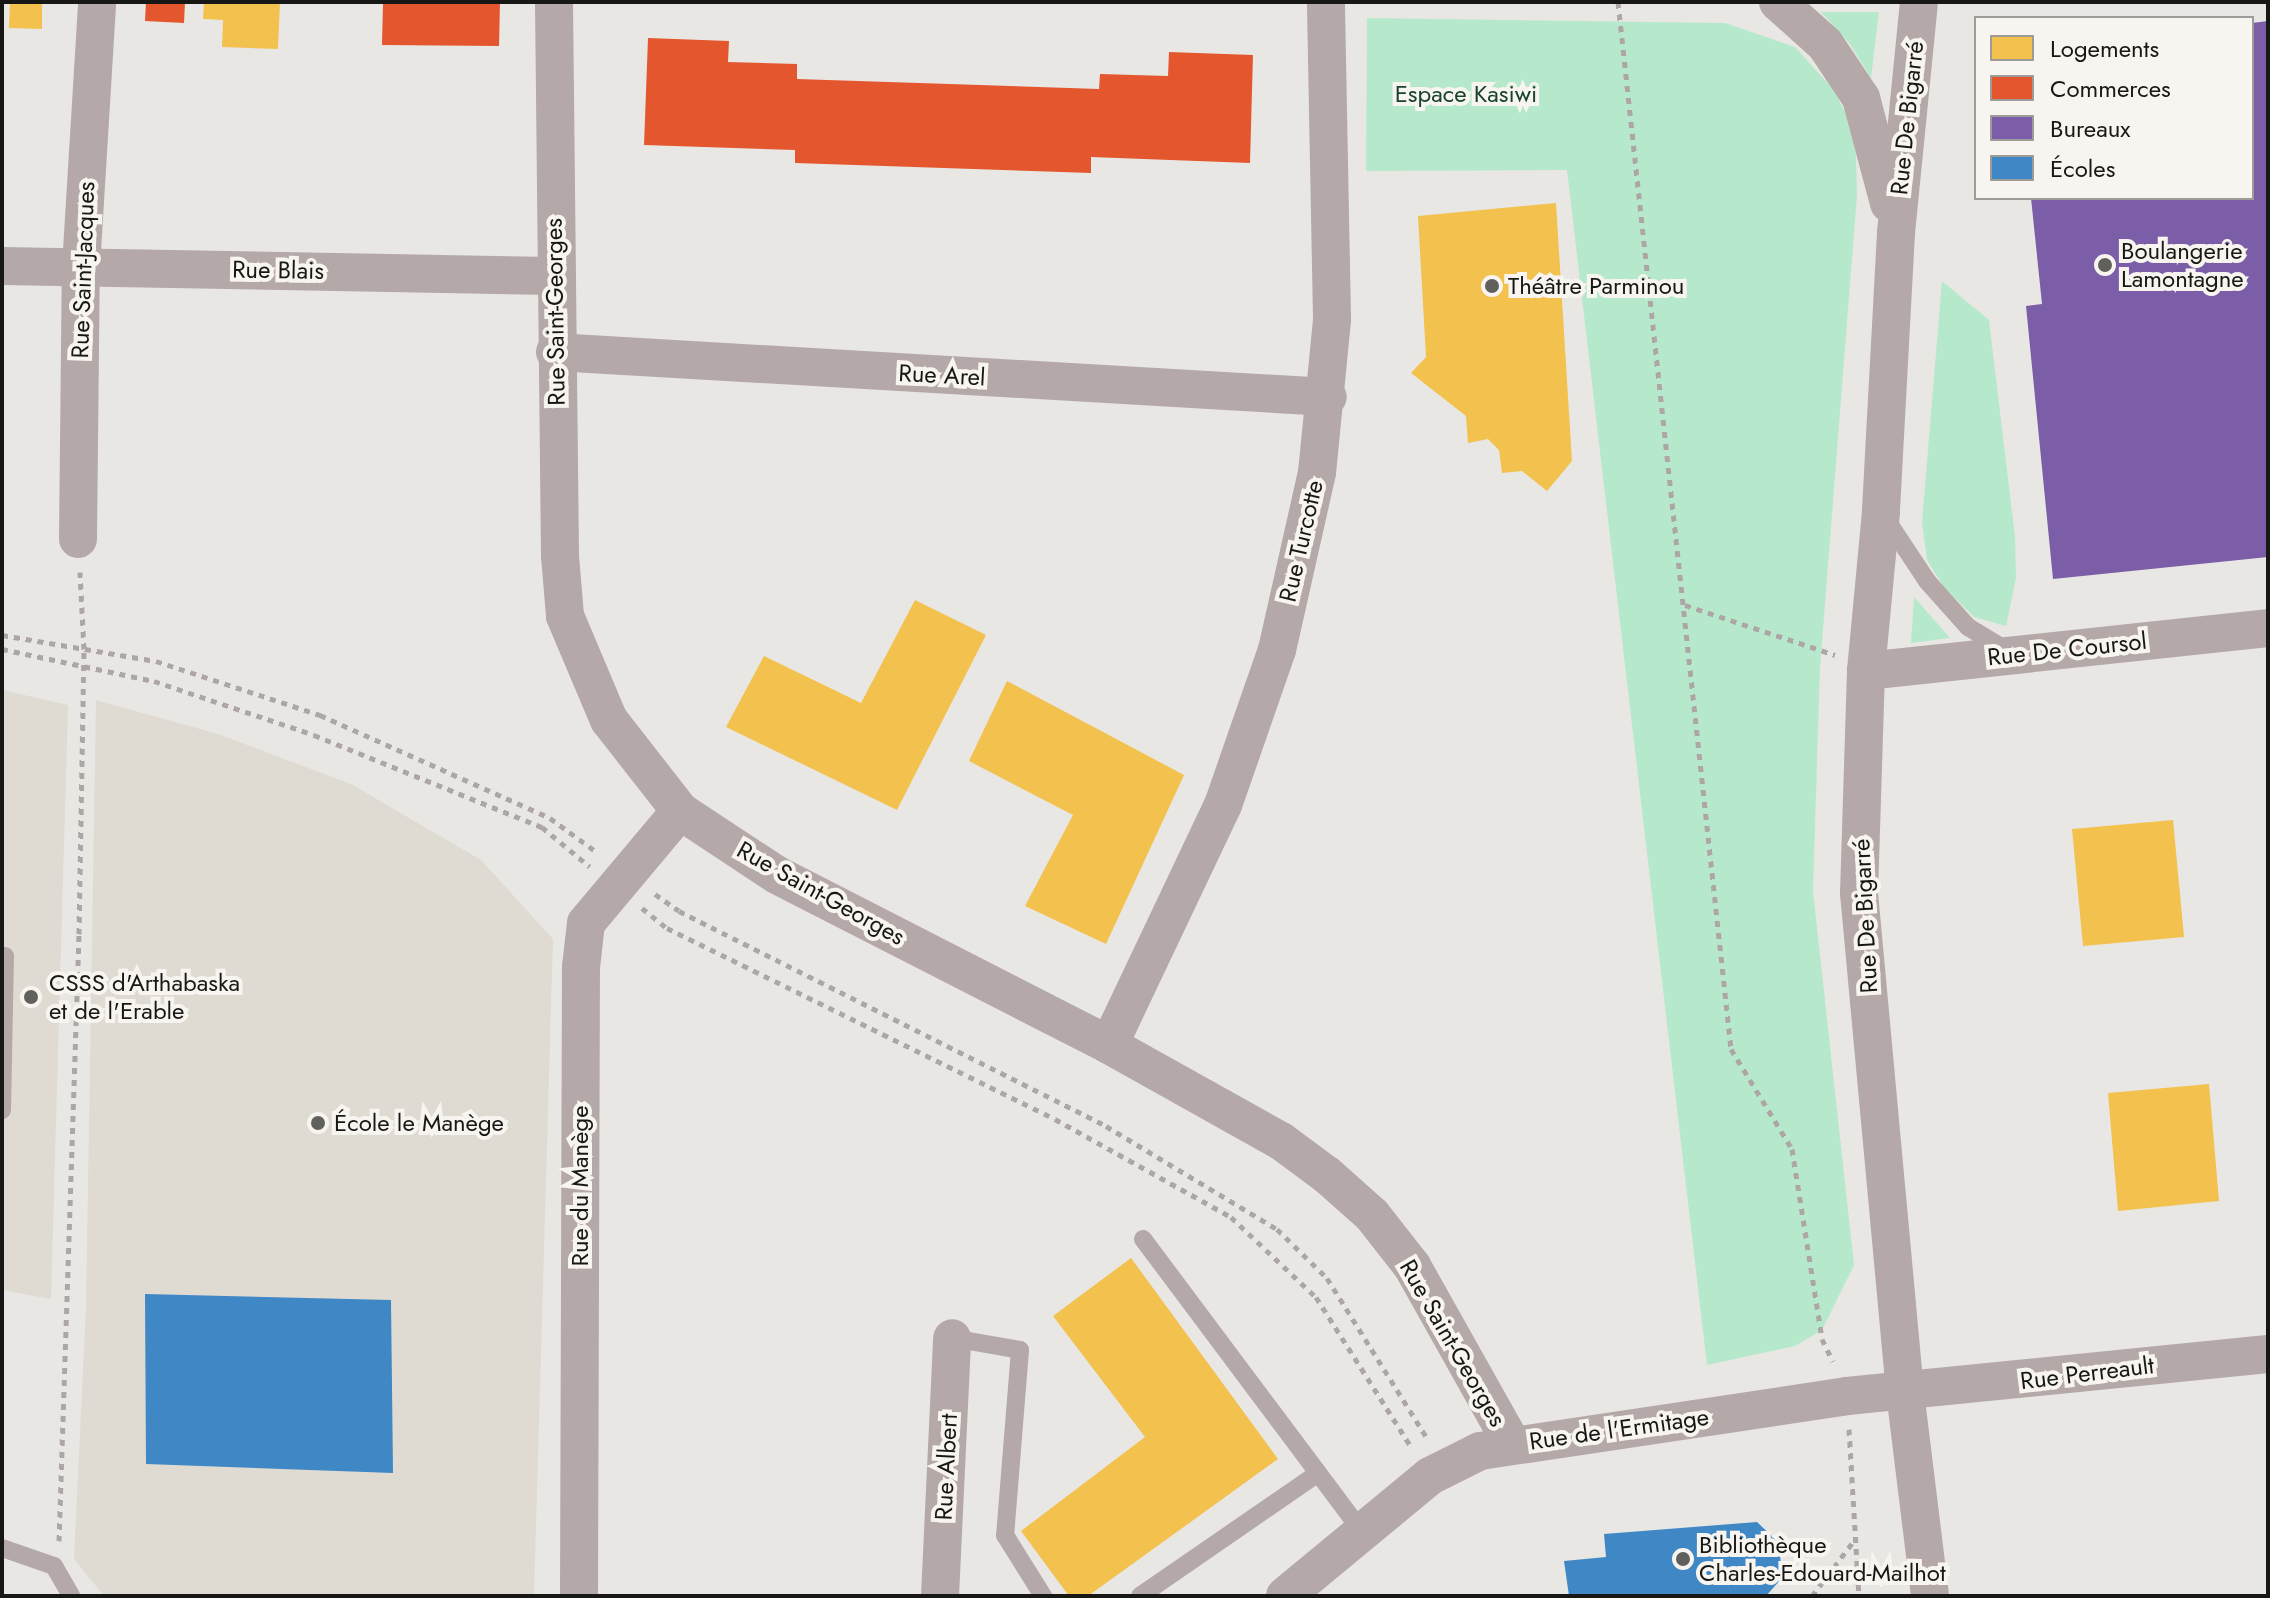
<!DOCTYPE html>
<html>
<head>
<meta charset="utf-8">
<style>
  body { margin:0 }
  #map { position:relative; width:2270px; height:1598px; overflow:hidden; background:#e9e7e4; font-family:Jost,sans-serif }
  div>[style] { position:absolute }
  .built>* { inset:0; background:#dfdbd3 }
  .green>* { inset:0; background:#b6e9cb }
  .homes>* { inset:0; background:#f2c14e }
  .shops>* { inset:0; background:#e4572e }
  .offices>* { inset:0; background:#7b5ea7 }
  .schools>* { inset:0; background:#3f88c5 }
  .path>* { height:5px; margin-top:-2.5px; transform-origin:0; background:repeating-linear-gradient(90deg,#aea6a6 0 6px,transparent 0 12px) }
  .service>* { height:18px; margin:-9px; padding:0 9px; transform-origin:9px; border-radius:9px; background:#b5a8a8 }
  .minor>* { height:38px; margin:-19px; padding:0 19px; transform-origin:19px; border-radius:19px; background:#b5a8a8 }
  .dots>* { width:22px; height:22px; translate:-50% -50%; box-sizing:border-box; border:4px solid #f8f5f0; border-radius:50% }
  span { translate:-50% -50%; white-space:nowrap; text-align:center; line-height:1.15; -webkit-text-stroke:8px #f8f5f0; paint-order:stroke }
  .park-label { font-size:24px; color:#18422c }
  .street-label { font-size:24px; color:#171715 }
  .poi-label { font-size:24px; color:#171715 }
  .left { translate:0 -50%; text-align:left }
  .frame { position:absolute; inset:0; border:4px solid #171715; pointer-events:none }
  .legend { position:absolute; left:1974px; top:16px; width:280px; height:184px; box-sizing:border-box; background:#f8f5f0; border:2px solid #9e9c98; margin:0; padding:10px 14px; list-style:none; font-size:24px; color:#171715 }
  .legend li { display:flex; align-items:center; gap:16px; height:40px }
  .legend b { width:40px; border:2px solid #9e9c98 }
</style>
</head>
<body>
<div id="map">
  <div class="built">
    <div style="clip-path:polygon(2px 690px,68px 705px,51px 1299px,2px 1290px)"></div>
    <div style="clip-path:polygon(96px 700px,218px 734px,351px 784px,481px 860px,553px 939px,534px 1596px,104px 1596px,74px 1559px,86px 1307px)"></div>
  </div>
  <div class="green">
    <div style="clip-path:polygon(1821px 12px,1879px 12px,1871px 78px,1850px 44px)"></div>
    <div style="clip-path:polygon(1367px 18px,1725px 23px,1795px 47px,1834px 90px,1845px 112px,1856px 154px,1857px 195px,1820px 668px,1813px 891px,1854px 1265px,1822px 1330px,1795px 1346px,1707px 1365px,1567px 170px,1366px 171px)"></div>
    <div style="clip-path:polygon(1942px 281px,1989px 320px,2015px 537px,2016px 578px,2006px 626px,1974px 617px,1944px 587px,1927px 560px,1922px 522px)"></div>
    <div style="clip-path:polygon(1914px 597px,1950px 638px,1911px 643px)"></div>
  </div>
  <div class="homes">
    <div style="clip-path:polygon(10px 2px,42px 2px,42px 29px,9px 28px)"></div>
    <div style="clip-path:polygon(204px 2px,280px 2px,278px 49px,222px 47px,223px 20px,203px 19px)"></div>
    <div style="clip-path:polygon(1556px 203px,1572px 461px,1547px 491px,1522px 471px,1502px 473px,1499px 450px,1488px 439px,1468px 443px,1466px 416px,1411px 373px,1426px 357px,1418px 216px)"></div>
    <div style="clip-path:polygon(915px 600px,986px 635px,897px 810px,726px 727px,764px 656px,861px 703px)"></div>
    <div style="clip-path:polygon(1007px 681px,1184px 775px,1106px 944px,1025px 906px,1073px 815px,969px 761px)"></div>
    <div style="clip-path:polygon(2173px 820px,2184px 937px,2083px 946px,2072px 829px)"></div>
    <div style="clip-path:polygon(2209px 1084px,2219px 1201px,2118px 1211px,2108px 1093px)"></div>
    <div style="clip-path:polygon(1131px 1258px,1278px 1459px,1088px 1596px,1069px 1596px,1021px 1531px,1145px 1437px,1053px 1316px)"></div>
  </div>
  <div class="shops">
    <div style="clip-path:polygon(146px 2px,185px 2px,184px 23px,145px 21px)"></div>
    <div style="clip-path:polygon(383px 2px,500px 2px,499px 46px,382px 45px)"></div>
    <div style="clip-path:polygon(648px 38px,729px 41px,728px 62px,797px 64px,797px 79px,1099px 89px,1100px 74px,1168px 76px,1169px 52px,1253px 55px,1250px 163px,1091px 157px,1091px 173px,795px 163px,795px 150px,644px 145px)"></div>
  </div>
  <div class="offices">
    <div style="clip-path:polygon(2268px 21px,2268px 557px,2053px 579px,2026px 306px,2042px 304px,2031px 198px,2252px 198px,2252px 23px)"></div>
  </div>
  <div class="schools">
    <div style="clip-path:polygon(145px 1294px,391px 1300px,393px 1473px,146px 1464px)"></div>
    <div style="clip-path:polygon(1757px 1522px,1779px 1543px,1782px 1578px,1766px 1596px,1569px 1596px,1564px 1561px,1606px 1557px,1604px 1534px)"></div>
  </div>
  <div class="path">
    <div style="left:1618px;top:2px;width:1053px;rotate:83.84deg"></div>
    <div style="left:1731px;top:1049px;width:117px;rotate:58.6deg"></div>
    <div style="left:1792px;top:1149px;width:192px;rotate:81deg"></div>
    <div style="left:1822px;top:1339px;width:25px;rotate:64deg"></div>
    <div style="left:1685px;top:605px;width:158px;rotate:18.4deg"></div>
    <div style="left:2px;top:635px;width:156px;rotate:9.6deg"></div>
    <div style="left:156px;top:661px;width:173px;rotate:18.2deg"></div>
    <div style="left:320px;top:715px;width:252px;rotate:24.1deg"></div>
    <div style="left:550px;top:818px;width:59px;rotate:36.1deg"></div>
    <div style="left:2px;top:649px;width:155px;rotate:11.9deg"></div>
    <div style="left:154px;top:681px;width:169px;rotate:18.6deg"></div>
    <div style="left:314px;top:735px;width:246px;rotate:22deg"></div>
    <div style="left:542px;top:827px;width:62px;rotate:39.8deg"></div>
    <div style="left:655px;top:894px;width:29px;rotate:35deg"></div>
    <div style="left:679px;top:911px;width:478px;rotate:26.7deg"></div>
    <div style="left:1106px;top:1126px;width:200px;rotate:31.1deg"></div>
    <div style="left:1277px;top:1229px;width:70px;rotate:44.4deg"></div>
    <div style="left:1327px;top:1278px;width:189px;rotate:58deg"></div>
    <div style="left:642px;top:908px;width:32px;rotate:39deg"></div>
    <div style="left:667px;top:928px;width:432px;rotate:26.2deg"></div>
    <div style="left:1055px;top:1119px;width:201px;rotate:29.1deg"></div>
    <div style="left:1231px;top:1217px;width:117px;rotate:43.3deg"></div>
    <div style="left:1316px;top:1297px;width:179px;rotate:57.6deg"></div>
    <div style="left:1849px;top:1429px;width:167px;rotate:86.6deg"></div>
    <div style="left:59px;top:1541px;width:607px;rotate:-88.11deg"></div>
    <div style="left:79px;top:934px;width:285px;rotate:-89deg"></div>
    <div style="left:84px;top:649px;width:77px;rotate:-93deg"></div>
    <div style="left:1812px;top:1596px;width:73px;rotate:-52.8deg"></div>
  </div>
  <div class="service">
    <div style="left:1884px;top:516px;width:78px;rotate:56.5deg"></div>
    <div style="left:1927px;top:581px;width:62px;rotate:48.3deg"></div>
    <div style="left:1968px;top:627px;width:47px;rotate:31deg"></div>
    <div style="left:2px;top:1110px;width:154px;rotate:-88.9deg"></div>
    <div style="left:1143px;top:1239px;width:366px;rotate:53.2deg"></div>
    <div style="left:952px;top:1338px;width:69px;rotate:10deg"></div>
    <div style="left:1020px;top:1350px;width:186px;rotate:94.6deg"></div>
    <div style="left:1005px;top:1535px;width:72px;rotate:58.1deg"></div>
    <div style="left:2px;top:1548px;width:55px;rotate:19.1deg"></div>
    <div style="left:54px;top:1566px;width:34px;rotate:60deg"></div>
    <div style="left:1140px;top:1596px;width:216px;rotate:-34.6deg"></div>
  </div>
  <div class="minor">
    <div style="left:554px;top:2px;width:554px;rotate:89.38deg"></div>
    <div style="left:560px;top:556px;width:60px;rotate:85.2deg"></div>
    <div style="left:565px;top:616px;width:113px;rotate:67.1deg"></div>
    <div style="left:609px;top:720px;width:115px;rotate:52deg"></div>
    <div style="left:680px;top:811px;width:116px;rotate:33.4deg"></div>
    <div style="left:777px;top:875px;width:373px;rotate:27.1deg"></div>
    <div style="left:1109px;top:1045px;width:197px;rotate:29.2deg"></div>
    <div style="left:1281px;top:1141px;width:57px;rotate:36.5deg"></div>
    <div style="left:1327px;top:1175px;width:60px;rotate:41.6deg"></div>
    <div style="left:1372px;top:1215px;width:65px;rotate:51.9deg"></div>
    <div style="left:1412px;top:1266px;width:204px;rotate:60.7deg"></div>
    <div style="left:1778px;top:2px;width:63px;rotate:41.8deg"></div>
    <div style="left:1825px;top:44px;width:65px;rotate:56.3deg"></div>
    <div style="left:1861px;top:98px;width:109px;rotate:75.1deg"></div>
    <div style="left:1919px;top:2px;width:232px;rotate:95.7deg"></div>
    <div style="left:1896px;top:233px;width:279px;rotate:93.1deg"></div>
    <div style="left:1881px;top:512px;width:160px;rotate:95.4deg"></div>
    <div style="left:1866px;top:671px;width:222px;rotate:91.8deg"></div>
    <div style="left:1859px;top:893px;width:501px;rotate:84.73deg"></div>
    <div style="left:1905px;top:1392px;width:206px;rotate:83deg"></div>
    <div style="left:2px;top:266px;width:551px;rotate:1.04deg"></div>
    <div style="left:555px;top:352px;width:774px;rotate:3.33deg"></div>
    <div style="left:78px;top:539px;width:272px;rotate:-89.4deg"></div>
    <div style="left:81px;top:267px;width:265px;rotate:-86.5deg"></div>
    <div style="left:1866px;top:671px;width:404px;rotate:-6.1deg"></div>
    <div style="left:1109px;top:1045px;width:266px;rotate:-64.6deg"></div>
    <div style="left:1223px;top:805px;width:164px;rotate:-70.8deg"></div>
    <div style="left:1277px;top:650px;width:181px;rotate:-77.3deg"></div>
    <div style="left:1317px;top:473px;width:155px;rotate:-84.4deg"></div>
    <div style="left:1332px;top:319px;width:317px;rotate:-91.1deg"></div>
    <div style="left:579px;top:1596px;width:629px;rotate:-89.82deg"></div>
    <div style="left:581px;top:967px;width:44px;rotate:-83.5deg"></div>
    <div style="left:586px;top:923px;width:146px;rotate:-50deg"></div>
    <div style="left:940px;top:1596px;width:258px;rotate:-87.3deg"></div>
    <div style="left:1285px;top:1596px;width:188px;rotate:-39.6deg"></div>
    <div style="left:1430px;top:1476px;width:56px;rotate:-26.6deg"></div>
    <div style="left:1480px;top:1451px;width:371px;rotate:-8.5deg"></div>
    <div style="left:1847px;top:1396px;width:423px;rotate:-5.7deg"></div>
  </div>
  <div class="dots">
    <div style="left:2105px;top:265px;background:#60605d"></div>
    <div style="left:1492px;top:286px;background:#60605d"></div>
    <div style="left:31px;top:997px;background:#60605d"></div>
    <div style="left:318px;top:1123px;background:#60605d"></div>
    <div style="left:1683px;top:1559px;background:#60605d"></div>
  </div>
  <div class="park-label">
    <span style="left:1466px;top:94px">Espace Kasiwi</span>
  </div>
  <div class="street-label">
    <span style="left:1907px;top:118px;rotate:-84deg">Rue De Bigarré</span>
    <span style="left:83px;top:270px;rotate:-88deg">Rue Saint-Jacques</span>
    <span style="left:278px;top:270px;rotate:1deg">Rue Blais</span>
    <span style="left:555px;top:312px;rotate:-91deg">Rue Saint-Georges</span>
    <span style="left:942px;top:375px;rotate:3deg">Rue Arel</span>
    <span style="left:1301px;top:541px;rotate:-77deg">Rue Turcotte</span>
    <span style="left:2067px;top:649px;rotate:-6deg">Rue De Coursol</span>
    <span style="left:821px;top:893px;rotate:29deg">Rue Saint-Georges</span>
    <span style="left:1865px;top:916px;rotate:-93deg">Rue De Bigarré</span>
    <span style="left:580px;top:1186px;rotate:-90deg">Rue du Manège</span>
    <span style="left:1453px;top:1343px;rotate:60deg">Rue Saint-Georges</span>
    <span style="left:2087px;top:1373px;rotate:-7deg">Rue Perreault</span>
    <span style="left:1619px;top:1429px;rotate:-8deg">Rue de l'Ermitage</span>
    <span style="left:946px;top:1467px;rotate:-87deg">Rue Albert</span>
  </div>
  <div class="poi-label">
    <span class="left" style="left:2121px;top:265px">Boulangerie<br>Lamontagne</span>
    <span class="left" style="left:1508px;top:286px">Théâtre Parminou</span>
    <span class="left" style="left:49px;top:997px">CSSS d'Arthabaska<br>et de l'Erable</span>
    <span class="left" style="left:334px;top:1123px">École le Manège</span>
    <span class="left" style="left:1699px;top:1559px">Bibliothèque<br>Charles-Edouard-Mailhot</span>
  </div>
  <div class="frame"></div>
  <ul class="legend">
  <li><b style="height:22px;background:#f2c14e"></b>Logements</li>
  <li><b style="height:22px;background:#e4572e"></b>Commerces</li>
  <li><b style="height:22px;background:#7b5ea7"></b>Bureaux</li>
  <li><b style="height:22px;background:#3f88c5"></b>Écoles</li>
  </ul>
</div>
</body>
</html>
